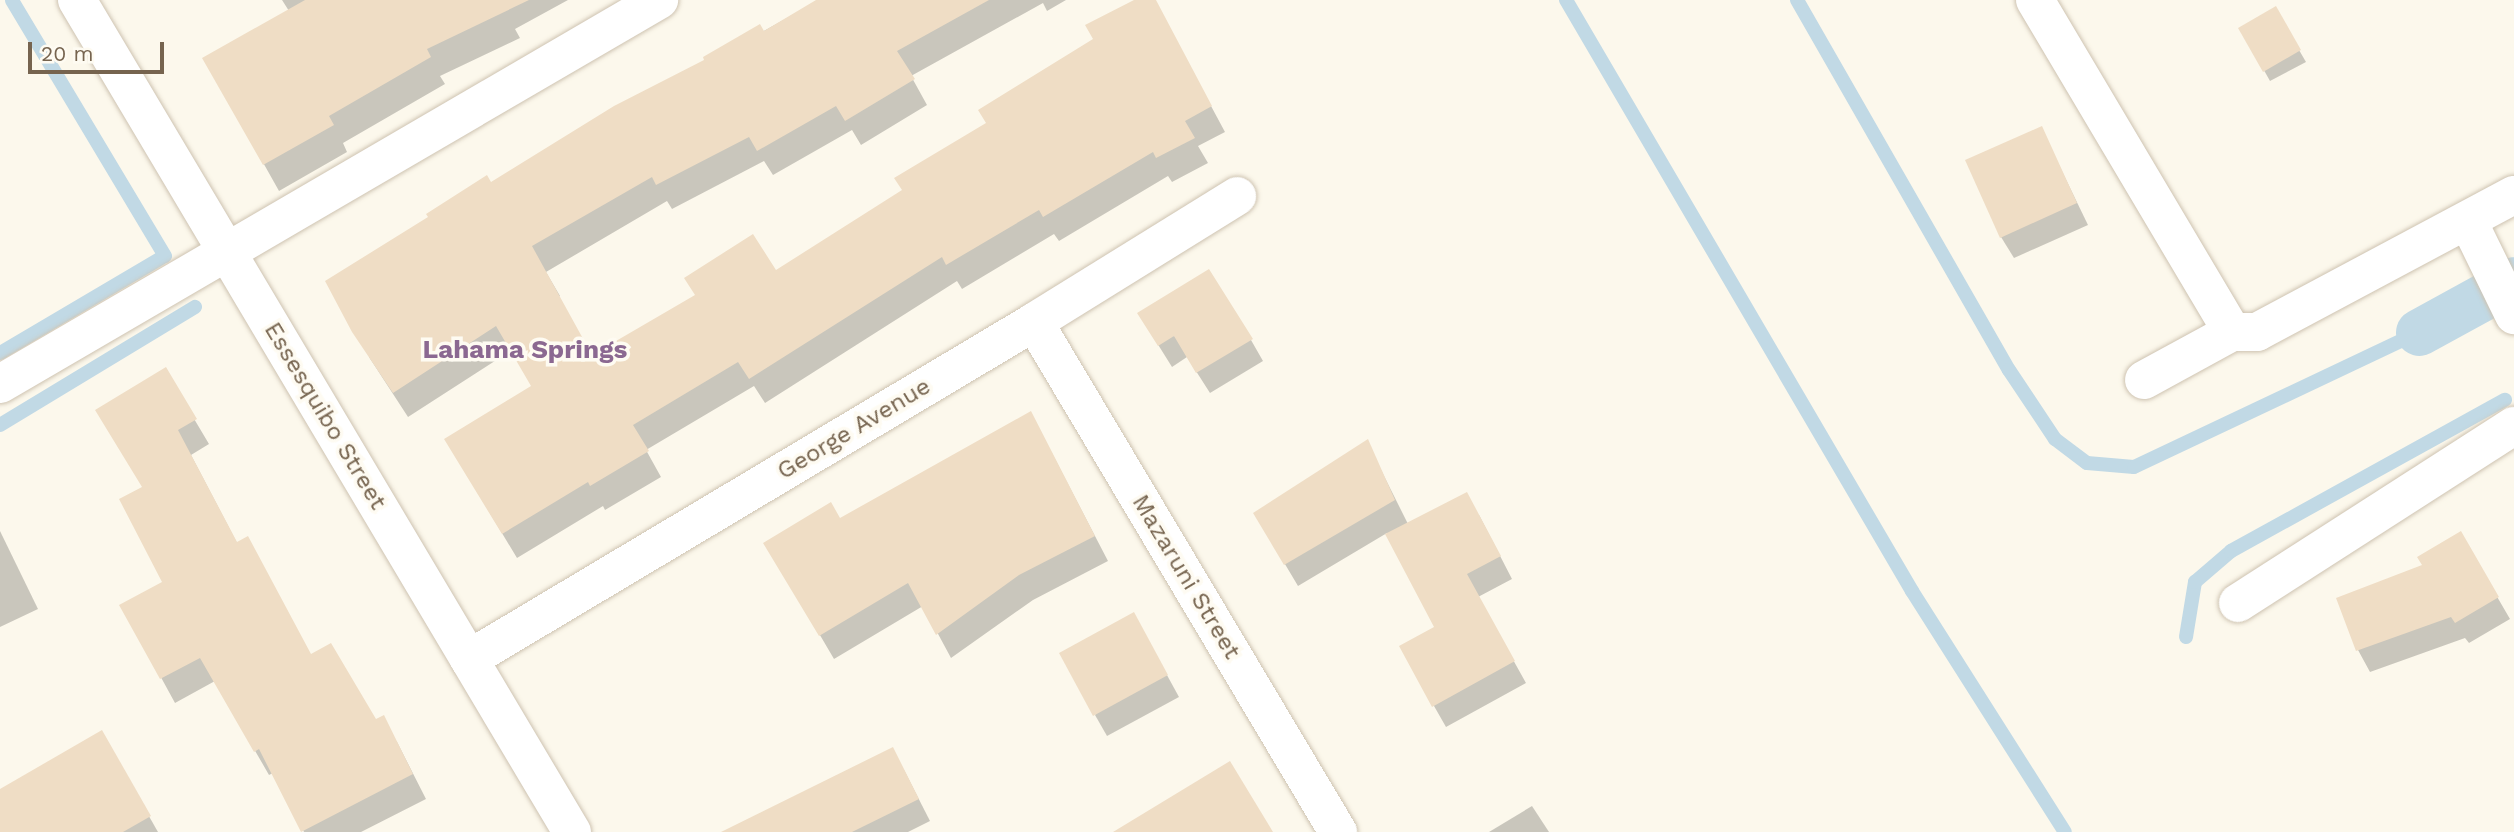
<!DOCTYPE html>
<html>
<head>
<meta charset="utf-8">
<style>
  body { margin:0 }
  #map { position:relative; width:2514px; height:832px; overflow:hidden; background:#fcf8ec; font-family:"Work Sans",sans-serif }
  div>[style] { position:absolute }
  .shadow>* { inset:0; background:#0003 }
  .stream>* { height:14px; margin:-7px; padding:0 7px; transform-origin:7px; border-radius:7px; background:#c1d9e5 }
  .canal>* { height:47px; margin:-23.5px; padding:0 23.5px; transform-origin:23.5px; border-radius:23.5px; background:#c1d9e5 }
  .building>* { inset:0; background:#efddc5 }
  .roads { filter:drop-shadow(0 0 2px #cec3b1) drop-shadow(0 0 2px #cec3b1) }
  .minor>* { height:38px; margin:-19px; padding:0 19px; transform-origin:19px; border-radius:19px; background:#fff }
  span { translate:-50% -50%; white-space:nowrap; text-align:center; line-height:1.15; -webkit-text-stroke:7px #fefbf2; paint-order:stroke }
  .street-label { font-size:24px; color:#76644f }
  .neighbourhood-label { font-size:26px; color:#8b6891; font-weight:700 }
  .scale { position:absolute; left:28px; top:42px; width:136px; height:32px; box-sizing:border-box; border:4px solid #76644f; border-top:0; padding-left:9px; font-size:21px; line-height:24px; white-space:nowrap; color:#76644f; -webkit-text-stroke:5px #fefbf2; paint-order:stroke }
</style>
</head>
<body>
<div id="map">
  <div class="shadow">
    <div style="clip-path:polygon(282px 0,568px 0,515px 29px,520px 38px,440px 76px,445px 84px,343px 143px,347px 152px,279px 191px,205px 59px,289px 11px)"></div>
    <div style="clip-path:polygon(819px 0,1066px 0,1047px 11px,1043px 3px,911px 76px,927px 105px,861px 145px,852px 130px,773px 175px,764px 161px,672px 209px,667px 201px,546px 272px,560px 296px,557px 297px,591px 357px,775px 273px,904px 191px,1095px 40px,1138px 0,1154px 0,1225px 132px,1198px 146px,1208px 163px,1172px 182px,1168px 176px,1059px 241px,1054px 234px,962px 289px,957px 281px,765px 403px,754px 386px,646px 450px,661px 477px,605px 510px,603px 506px,517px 558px,461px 465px,534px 387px,512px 350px,408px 417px,369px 357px,491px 184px)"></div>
    <div style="clip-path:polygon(2275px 9px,2306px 62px,2270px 81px,2240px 28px)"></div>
    <div style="clip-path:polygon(2041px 128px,2088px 225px,2014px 258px,2001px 237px)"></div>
    <div style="clip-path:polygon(1152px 335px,1251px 340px,1263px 361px,1210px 393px,1187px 357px,1172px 367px)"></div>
    <div style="clip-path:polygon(165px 370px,209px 444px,191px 455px,237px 543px,311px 656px,397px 742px,426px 799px,361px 832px,304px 832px,273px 773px,269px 775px,215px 681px,175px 703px,122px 606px,164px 583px,144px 488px)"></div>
    <div style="clip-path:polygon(1044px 438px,1108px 561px,1033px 600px,951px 658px,923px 606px,834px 659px,780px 567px)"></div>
    <div style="clip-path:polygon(1367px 442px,1408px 524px,1479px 515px,1512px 579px,1478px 597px,1526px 683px,1446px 727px,1434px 706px,1437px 628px,1387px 533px,1298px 586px,1255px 514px)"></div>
    <div style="clip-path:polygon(0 531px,38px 609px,0 627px)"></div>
    <div style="clip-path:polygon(2460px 533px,2510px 619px,2469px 643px,2465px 638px,2370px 672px,2358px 650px,2338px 599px,2424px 566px)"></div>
    <div style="clip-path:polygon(1145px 635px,1179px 697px,1107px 736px,1095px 715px)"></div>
    <div style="clip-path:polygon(101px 732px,158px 832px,0 832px,0 791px)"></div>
    <div style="clip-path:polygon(904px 770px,930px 821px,908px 832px,731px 832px)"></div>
    <div style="clip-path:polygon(1532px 806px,1549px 832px,1489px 832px)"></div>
  </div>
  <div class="stream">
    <div style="left:1566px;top:0;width:685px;rotate:59.65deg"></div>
    <div style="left:1912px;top:591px;width:285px;rotate:57.6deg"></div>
    <div style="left:1797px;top:0;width:426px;rotate:60.2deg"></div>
    <div style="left:2009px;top:370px;width:83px;rotate:56.3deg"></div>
    <div style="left:2055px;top:439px;width:40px;rotate:37deg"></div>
    <div style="left:2087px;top:463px;width:47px;rotate:4.9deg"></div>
    <div style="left:2134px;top:467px;width:315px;rotate:-25.3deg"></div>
    <div style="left:0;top:353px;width:191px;rotate:-30.5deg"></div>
    <div style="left:165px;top:256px;width:298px;rotate:-120.9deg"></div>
    <div style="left:0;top:425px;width:228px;rotate:-31.2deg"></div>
    <div style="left:2186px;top:637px;width:56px;rotate:-80.7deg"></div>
    <div style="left:2195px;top:582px;width:48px;rotate:-40.7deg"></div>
    <div style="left:2231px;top:551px;width:313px;rotate:-28.9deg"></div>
  </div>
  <div class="canal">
    <div style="left:2419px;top:332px;width:108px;rotate:-28.7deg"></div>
  </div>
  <div class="building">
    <div style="clip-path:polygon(305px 0,529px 0,427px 49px,431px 57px,329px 116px,334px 125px,263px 165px,202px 58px)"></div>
    <div style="clip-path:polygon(816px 0,989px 0,897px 51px,915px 79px,845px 121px,836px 106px,757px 151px,749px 137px,656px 185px,652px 177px,532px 246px,592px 355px,695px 295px,684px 278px,753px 234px,776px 270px,902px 190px,894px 178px,986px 123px,978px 110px,1093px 39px,1085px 25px,1134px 0,1156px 0,1212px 106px,1185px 121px,1195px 138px,1156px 158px,1153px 152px,1043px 217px,1039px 210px,946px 265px,942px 257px,749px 379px,738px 362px,633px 425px,649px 451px,590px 486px,588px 482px,502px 534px,444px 439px,531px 386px,496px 326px,393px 393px,352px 332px,325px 281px,428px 217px,426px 214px,487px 175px,491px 182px,614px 106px,704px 60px,703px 57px,760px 24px,764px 31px)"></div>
    <div style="clip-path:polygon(2276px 6px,2301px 50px,2263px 72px,2238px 28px)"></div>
    <div style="clip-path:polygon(2042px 126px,2077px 203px,2000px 238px,1965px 160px)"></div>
    <div style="clip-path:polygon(1209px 269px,1253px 339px,1196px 373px,1174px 336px,1158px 346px,1137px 313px)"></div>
    <div style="clip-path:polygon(166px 367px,197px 419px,178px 430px,237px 542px,248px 536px,311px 654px,331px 643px,376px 719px,384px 715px,413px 774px,301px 832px,259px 749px,254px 752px,200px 658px,160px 679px,119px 605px,162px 582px,119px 499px,142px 487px,95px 410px)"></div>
    <div style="clip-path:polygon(1031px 411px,1095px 536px,1019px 575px,936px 635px,908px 583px,819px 636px,763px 543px,831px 502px,840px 518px)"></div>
    <div style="clip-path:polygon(1368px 439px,1395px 500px,1284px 565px,1253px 513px)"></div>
    <div style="clip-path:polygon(1467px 492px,1501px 556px,1467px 574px,1515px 661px,1432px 707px,1399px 646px,1434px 627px,1385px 534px)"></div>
    <div style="clip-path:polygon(2461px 531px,2499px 597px,2455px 623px,2451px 617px,2356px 651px,2336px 598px,2422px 565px,2417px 557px)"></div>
    <div style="clip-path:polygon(1134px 612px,1168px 675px,1093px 716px,1059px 653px)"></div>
    <div style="clip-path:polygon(102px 730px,151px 816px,123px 832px,0 832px,0 789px)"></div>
    <div style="clip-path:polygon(893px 747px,919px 799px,852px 832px,721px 832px)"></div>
    <div style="clip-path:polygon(1230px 761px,1273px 832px,1113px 832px)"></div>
  </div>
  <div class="roads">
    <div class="minor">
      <div style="left:77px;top:0;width:968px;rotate:59.25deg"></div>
      <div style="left:2035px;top:0;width:386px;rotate:59.3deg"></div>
      <div style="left:2468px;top:221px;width:105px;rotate:63.9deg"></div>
      <div style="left:1034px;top:322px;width:594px;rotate:59.2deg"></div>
      <div style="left:2144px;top:380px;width:100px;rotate:-28.6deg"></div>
      <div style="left:2232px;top:332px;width:25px"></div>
      <div style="left:2257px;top:332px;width:291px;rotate:-28.1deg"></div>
      <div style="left:0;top:384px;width:763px;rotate:-30.23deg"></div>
      <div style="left:2238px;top:603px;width:328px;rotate:-32.7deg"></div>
      <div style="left:469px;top:659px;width:658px;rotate:-30.81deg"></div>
      <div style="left:1034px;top:322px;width:239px;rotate:-31.8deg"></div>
    </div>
  </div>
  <div class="street-label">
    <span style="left:325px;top:416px;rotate:59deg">Essesquibo Street</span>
    <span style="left:854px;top:429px;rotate:-31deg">George Avenue</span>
    <span style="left:1186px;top:577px;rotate:59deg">Mazaruni Street</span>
  </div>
  <div class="neighbourhood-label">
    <span style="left:525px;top:350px">Lahama Springs</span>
  </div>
  <div class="scale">20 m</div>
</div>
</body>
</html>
